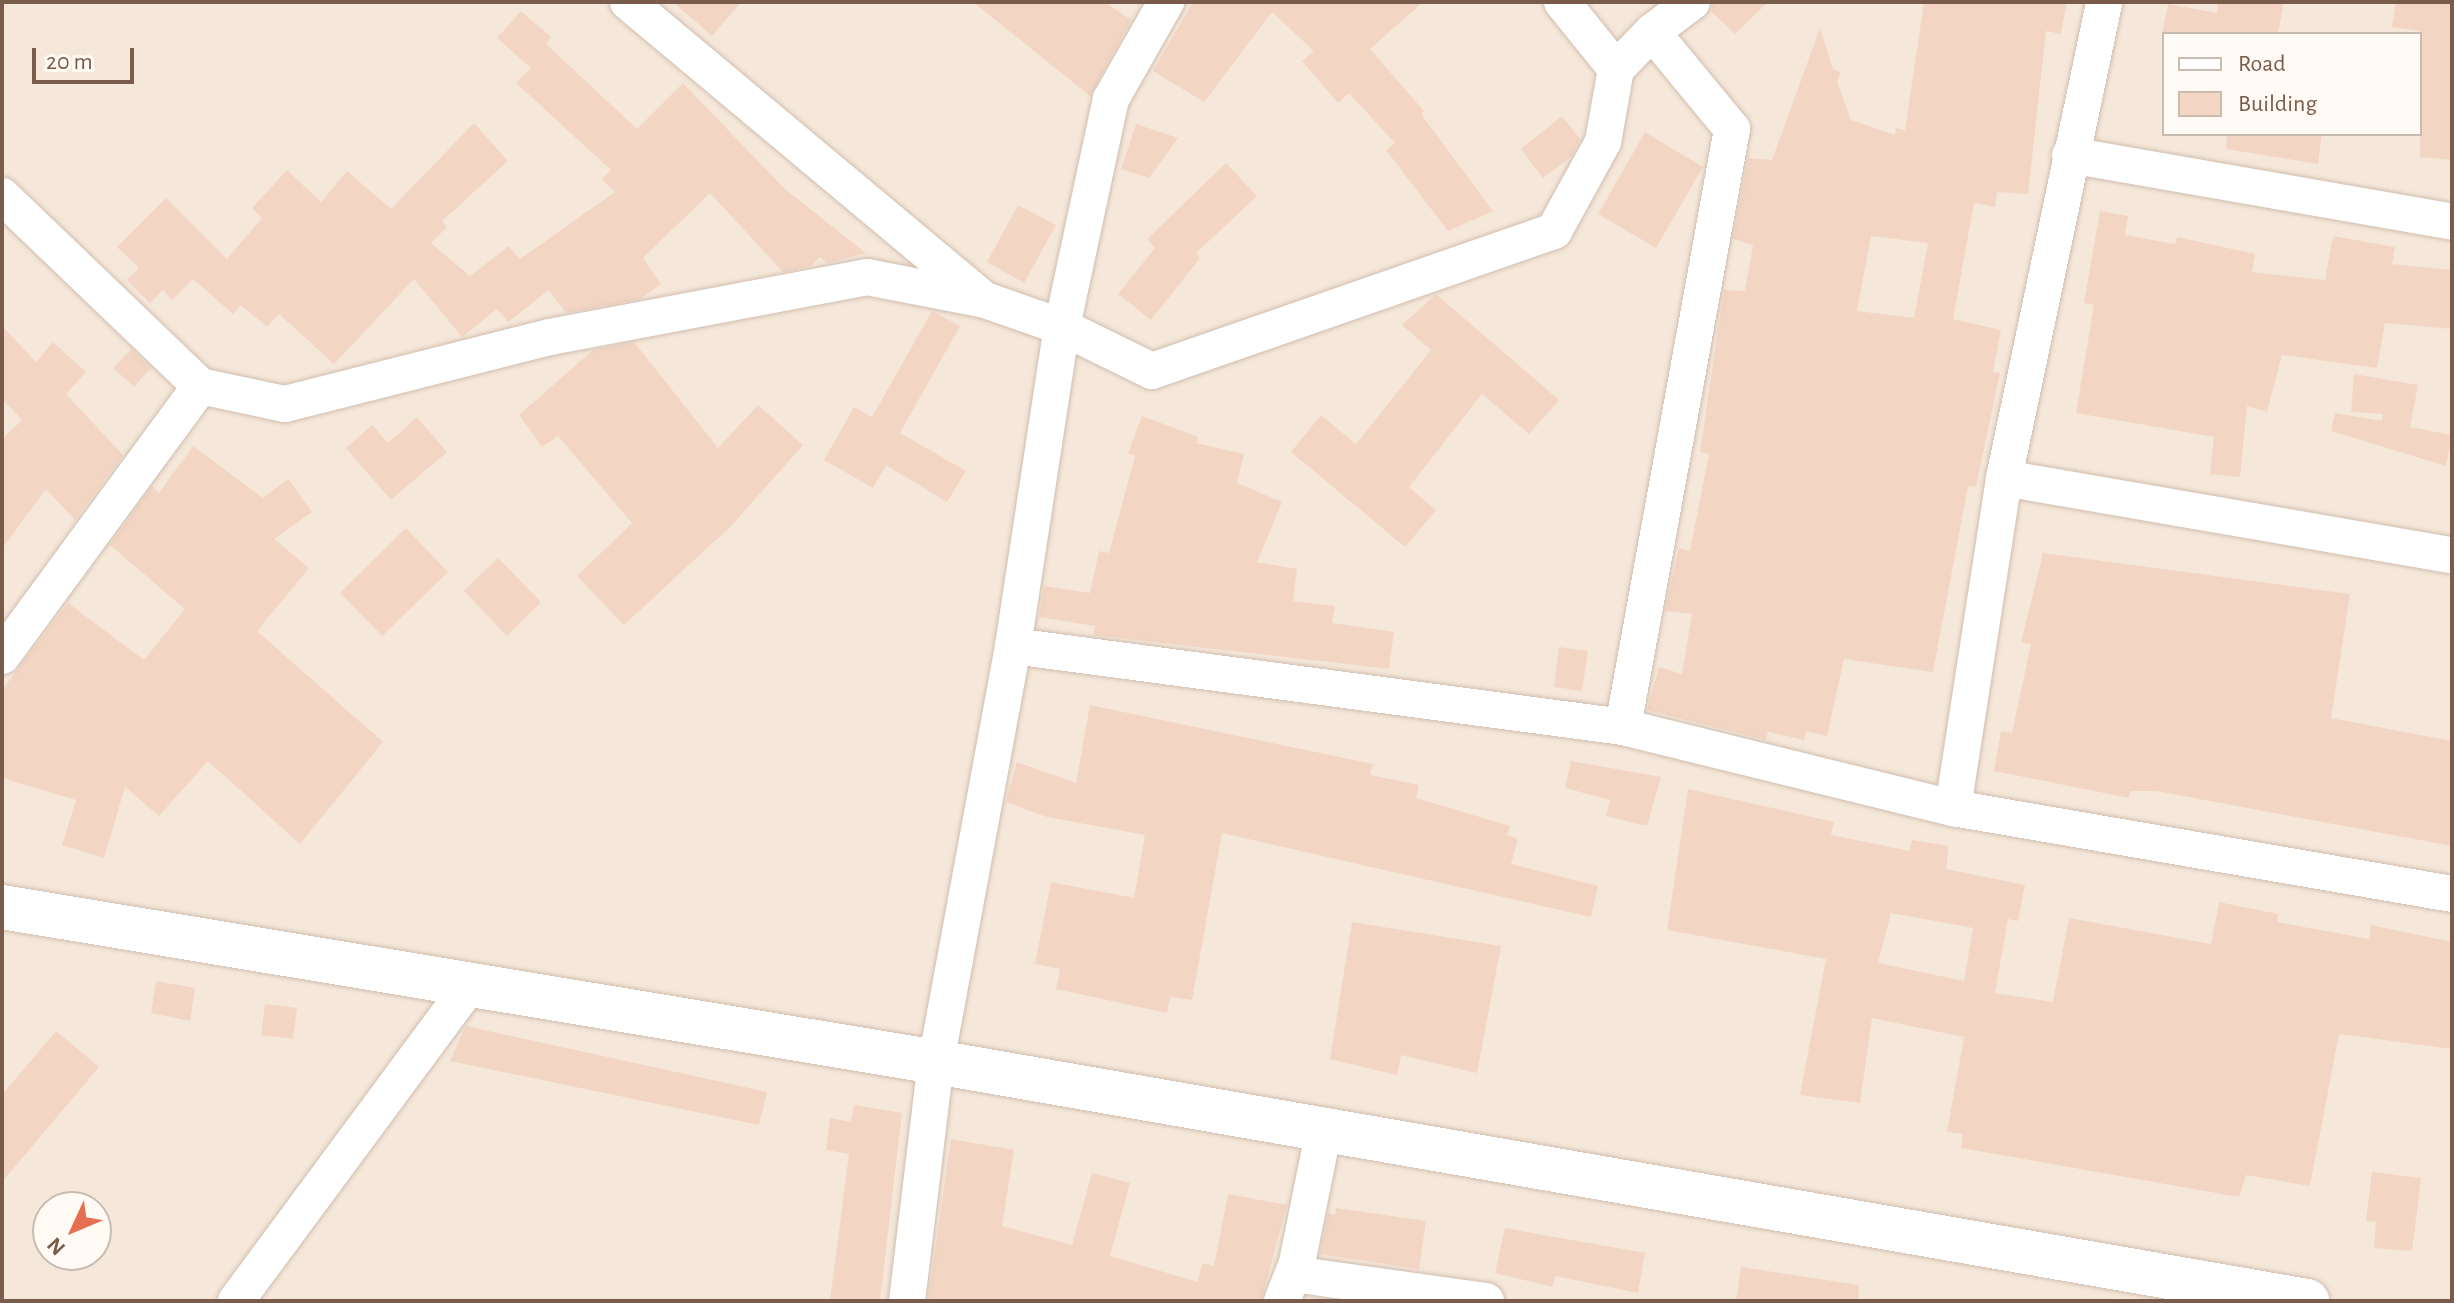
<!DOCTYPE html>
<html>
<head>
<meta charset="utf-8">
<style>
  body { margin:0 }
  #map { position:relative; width:2454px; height:1303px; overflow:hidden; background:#fdf6ec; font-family:"Alegreya Sans",sans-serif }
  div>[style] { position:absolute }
  .residential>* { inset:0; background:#f5e8da }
  .building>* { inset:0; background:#f3d5c3 }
  .roads { filter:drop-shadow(0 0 2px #d1beb0) drop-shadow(0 0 2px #d1beb0) }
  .street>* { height:36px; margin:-18px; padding:0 18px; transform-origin:18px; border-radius:18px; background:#fff }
  .secondary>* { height:44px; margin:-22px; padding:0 22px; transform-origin:22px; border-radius:22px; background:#fff }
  span { translate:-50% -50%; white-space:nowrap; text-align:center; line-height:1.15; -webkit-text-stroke:6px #fffaf3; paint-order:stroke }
  .frame { position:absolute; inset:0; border:4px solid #7a5c4d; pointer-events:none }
  .legend { position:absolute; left:2162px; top:32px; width:260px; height:104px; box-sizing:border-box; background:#fffaf3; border:2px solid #cabbb1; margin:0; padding:10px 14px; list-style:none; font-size:24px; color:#7a5c4d }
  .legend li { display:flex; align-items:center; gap:16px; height:40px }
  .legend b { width:40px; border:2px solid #cabbb1 }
  .north { position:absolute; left:32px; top:1191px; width:80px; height:80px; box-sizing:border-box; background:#fffaf3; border:2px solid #cabbb1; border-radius:50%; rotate:226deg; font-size:22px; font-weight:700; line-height:32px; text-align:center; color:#7a5c4d }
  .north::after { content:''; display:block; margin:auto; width:28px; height:36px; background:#e76f51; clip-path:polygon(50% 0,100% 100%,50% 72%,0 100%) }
  .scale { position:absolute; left:32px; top:48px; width:102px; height:36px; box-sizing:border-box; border:4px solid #7a5c4d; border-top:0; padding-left:10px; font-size:24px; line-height:28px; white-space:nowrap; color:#7a5c4d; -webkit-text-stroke:6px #fffaf3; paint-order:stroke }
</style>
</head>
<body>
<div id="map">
  <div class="residential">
    <div style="clip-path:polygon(evenodd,2px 2px,2452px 2px,2452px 1301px,2px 1301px,2px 2px,2164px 34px,2420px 34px,2420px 134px,2164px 134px,2164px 34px,2px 2px,48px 1207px,96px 1207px,96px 1255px,48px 1255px,48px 1207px)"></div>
  </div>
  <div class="building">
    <div style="clip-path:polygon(673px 2px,741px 2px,712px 36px)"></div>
    <div style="clip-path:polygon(973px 2px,1105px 2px,1131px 20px,1090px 96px)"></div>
    <div style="clip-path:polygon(1193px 2px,1423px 2px,1370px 49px,1424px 111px,1421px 114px,1493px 211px,1448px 231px,1386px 150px,1395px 143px,1349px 93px,1338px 103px,1302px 61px,1314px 51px,1272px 12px,1204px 102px,1153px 71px)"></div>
    <div style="clip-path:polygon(1713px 2px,1768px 2px,1735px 34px,1711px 11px)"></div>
    <div style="clip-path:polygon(evenodd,1924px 2px,2067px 2px,2061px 34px,2046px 31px,2028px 194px,1997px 192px,1995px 207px,1974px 203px,1953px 319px,2001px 330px,1993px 372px,2000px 373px,1976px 487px,1968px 486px,1933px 672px,1844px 659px,1827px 736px,1806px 731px,1804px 740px,1768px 732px,1766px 740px,1647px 710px,1659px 667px,1682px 674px,1692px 614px,1665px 611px,1679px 548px,1690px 551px,1709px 454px,1700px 452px,1724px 290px,1745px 291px,1753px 245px,1733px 239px,1748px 158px,1772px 160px,1820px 28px,1833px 69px,1841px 72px,1837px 82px,1851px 120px,1895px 135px,1896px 128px,1905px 130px,1924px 2px,1871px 236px,1928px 243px,1914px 318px,1857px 311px,1871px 236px)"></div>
    <div style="clip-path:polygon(2218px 2px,2284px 2px,2278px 34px,2162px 34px,2168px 4px,2217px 13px)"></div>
    <div style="clip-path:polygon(2396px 2px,2452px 2px,2452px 160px,2420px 157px,2420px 31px,2392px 27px)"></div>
    <div style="clip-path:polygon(521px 11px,551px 37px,546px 44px,637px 129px,683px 83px,785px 189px,866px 253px,827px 263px,820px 257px,811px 266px,783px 272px,710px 193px,643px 258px,661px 284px,640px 299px,566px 313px,549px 290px,508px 322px,497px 309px,462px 337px,414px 279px,334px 364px,279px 314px,267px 327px,241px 305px,233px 314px,193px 279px,172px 300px,163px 290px,150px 303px,127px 280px,139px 268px,117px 247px,166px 198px,227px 259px,262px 218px,252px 208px,287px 170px,321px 202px,347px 171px,391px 209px,474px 123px,508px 161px,442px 221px,447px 227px,431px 243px,470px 276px,509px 246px,520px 259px,615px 192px,602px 179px,611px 170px,516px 83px,531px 68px,497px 38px)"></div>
    <div style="clip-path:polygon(1562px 116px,1580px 139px,1572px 156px,1543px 178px,1521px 149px)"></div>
    <div style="clip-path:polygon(1136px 124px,1178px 138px,1149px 178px,1121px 169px)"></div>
    <div style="clip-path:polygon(1645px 132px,1703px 167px,1656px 248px,1598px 214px)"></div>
    <div style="clip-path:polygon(2227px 134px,2322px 134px,2318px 164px,2226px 149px)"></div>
    <div style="clip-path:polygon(1226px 163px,1257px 196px,1196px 253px,1200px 258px,1151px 320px,1118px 294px,1155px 248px,1147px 239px)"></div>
    <div style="clip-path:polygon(1018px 205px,1056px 225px,1024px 283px,987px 262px)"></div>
    <div style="clip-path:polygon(2100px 211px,2128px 216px,2125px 235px,2175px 244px,2177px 237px,2255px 254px,2252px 272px,2325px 280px,2333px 236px,2395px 247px,2392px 264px,2452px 270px,2452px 329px,2385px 323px,2377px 368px,2282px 355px,2267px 412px,2247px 406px,2240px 477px,2210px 474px,2214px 437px,2076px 413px,2094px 305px,2084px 303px)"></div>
    <div style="clip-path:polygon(1436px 294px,1559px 400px,1529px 434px,1482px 394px,1409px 487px,1436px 510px,1405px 547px,1291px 452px,1321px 415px,1356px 444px,1431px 350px,1402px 325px)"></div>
    <div style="clip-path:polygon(932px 311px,960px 326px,900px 433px,966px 471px,947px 502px,886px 465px,873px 488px,824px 460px,854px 407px,872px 417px)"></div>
    <div style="clip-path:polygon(2px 326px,36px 362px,53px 342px,86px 372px,66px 394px,123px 455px,75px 520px,46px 489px,2px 549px,2px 439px,22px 420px,2px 399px)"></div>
    <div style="clip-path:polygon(634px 342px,718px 448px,758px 405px,803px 445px,732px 525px,624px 625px,577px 576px,632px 523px,558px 436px,542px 447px,519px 415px,593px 350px)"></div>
    <div style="clip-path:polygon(131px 349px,151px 368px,134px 387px,113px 368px)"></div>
    <div style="clip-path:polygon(2354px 374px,2418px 385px,2410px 427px,2452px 435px,2446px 466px,2331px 431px,2335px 413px,2382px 421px,2383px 414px,2351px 412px)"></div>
    <div style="clip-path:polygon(1142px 416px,1198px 437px,1196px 443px,1244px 454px,1237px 483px,1282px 502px,1257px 562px,1297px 569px,1293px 601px,1335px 606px,1332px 623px,1394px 632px,1389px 669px,1093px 635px,1095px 626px,1039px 617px,1044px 586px,1090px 593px,1099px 551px,1109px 553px,1135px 456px,1128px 453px)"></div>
    <div style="clip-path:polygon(417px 417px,447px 452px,391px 500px,346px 448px,372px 425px,388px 443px)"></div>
    <div style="clip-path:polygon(193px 446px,263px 498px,288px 479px,312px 512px,274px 539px,309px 568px,257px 631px,383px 742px,300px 844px,208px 761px,159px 816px,125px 787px,104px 858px,62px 845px,76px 800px,2px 778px,2px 690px,68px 603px,144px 660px,185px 609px,110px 545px,152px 486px,159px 493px)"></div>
    <div style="clip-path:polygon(406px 528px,448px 572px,382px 636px,340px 593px)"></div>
    <div style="clip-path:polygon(2043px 553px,2350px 594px,2331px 718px,2452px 741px,2452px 846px,2156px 791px,2130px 791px,2129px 798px,1994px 771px,2001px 731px,2012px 733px,2031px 644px,2021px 642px)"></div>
    <div style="clip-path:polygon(498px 558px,541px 602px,507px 636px,464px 591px)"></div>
    <div style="clip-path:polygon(1559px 647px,1588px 651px,1582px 691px,1554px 687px)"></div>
    <div style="clip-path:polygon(1090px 705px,1373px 764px,1370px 775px,1419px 785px,1416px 798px,1510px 826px,1507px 835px,1518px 839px,1511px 864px,1598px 886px,1591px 917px,1222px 833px,1192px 1000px,1170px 997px,1167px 1013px,1056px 989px,1060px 969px,1035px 964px,1051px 882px,1134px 898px,1145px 835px,1047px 817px,1006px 802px,1017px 762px,1076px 783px)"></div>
    <div style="clip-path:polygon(1571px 761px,1661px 777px,1647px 826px,1606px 816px,1610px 800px,1565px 788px)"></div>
    <div style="clip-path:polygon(evenodd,1688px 789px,1834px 822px,1831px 835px,1910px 851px,1912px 840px,1949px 846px,1946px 869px,2025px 885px,2018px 921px,2008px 919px,1995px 993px,2053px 1002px,2069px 918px,2211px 944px,2219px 902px,2278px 914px,2277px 922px,2369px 939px,2371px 925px,2452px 942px,2452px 1049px,2339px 1034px,2310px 1186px,2246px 1175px,2239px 1197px,1961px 1148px,1963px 1134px,1947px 1132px,1964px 1037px,1872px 1018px,1860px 1103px,1800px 1095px,1826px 959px,1667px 930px,1688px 789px,1891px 913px,1973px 928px,1964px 981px,1878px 963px,1891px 913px)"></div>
    <div style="clip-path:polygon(1352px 922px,1501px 946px,1477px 1073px,1401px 1055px,1397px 1075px,1330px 1059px)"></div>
    <div style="clip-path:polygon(156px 981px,195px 988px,190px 1021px,151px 1013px)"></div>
    <div style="clip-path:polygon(265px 1004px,297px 1008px,293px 1039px,261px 1035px)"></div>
    <div style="clip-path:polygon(466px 1026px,767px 1092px,759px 1125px,450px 1061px)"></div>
    <div style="clip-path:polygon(56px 1031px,99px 1067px,2px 1182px,2px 1095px)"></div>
    <div style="clip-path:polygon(854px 1105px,902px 1113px,880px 1301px,830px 1301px,849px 1154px,826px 1150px,830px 1118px,851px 1122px)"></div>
    <div style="clip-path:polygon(951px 1139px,1014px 1150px,1002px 1226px,1072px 1245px,1092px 1173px,1130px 1183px,1110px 1256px,1198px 1282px,1202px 1263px,1214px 1266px,1228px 1194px,1287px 1205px,1261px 1301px,928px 1301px)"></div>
    <div style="clip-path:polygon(2372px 1172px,2421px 1178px,2412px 1251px,2374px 1248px,2376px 1222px,2366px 1221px)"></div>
    <div style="clip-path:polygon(1336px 1208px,1426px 1221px,1419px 1269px,1320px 1254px,1328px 1213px,1335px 1215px)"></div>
    <div style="clip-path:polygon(1505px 1228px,1645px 1253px,1638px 1293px,1555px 1276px,1553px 1287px,1495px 1273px)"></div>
    <div style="clip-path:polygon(1741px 1267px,1859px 1285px,1858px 1301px,1736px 1301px)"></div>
  </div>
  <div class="roads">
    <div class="street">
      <div style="left:628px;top:2px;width:460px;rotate:39.9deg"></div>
      <div style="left:1562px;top:2px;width:86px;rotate:51.1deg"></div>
      <div style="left:1652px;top:32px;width:50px;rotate:-36.9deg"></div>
      <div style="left:2070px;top:155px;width:388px;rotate:9.9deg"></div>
      <div style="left:2px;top:196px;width:274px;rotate:43.8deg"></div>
      <div style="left:200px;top:386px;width:87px;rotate:12deg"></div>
      <div style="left:285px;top:404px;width:273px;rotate:-14.2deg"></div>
      <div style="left:550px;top:337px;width:323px;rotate:-10.7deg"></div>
      <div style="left:867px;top:277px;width:120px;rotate:11deg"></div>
      <div style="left:985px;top:300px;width:82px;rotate:19.3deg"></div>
      <div style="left:1062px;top:327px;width:100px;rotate:26.1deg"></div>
      <div style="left:1152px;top:371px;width:426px;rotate:-19.2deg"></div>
      <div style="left:1554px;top:231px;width:102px;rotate:-61.2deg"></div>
      <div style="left:1603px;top:142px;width:74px;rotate:-79.9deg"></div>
      <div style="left:1616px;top:69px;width:52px;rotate:-45.8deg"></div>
      <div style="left:1652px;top:32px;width:126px;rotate:50.5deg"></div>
      <div style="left:1732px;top:129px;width:608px;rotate:100.33deg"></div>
      <div style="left:2004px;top:478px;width:455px;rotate:9.8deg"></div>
      <div style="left:1013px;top:646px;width:615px;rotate:7.56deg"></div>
      <div style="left:1623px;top:727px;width:340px;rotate:13.8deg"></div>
      <div style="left:1953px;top:808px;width:506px;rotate:9.78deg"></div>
      <div style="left:2px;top:656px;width:335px;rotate:-53.7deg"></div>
      <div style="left:1953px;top:808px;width:334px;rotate:-81.2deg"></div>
      <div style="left:2004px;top:478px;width:486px;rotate:-78.1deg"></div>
      <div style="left:1293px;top:1274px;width:195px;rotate:8deg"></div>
      <div style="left:236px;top:1301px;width:388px;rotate:-53.5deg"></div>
      <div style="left:907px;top:1301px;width:241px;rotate:-83.1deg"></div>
      <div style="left:936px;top:1062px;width:423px;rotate:-79.5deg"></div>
      <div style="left:1013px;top:646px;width:323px;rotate:-81.3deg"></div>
      <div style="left:1062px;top:327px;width:233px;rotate:-77.9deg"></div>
      <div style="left:1111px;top:99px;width:112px;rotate:-60.4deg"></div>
      <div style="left:1282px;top:1301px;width:41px;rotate:-68.5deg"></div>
      <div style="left:1297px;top:1263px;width:137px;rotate:-78.6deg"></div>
    </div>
    <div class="secondary">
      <div style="left:2px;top:907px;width:947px;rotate:9.42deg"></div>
      <div style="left:936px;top:1062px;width:1392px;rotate:9.89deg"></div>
    </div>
  </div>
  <div class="frame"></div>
  <ul class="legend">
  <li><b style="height:10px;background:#fff"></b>Road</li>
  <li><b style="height:22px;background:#f3d5c3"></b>Building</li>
  </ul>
  <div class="north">N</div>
  <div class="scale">20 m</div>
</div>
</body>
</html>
